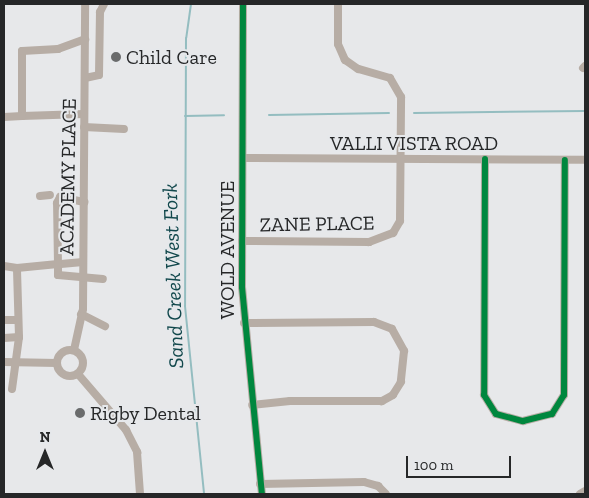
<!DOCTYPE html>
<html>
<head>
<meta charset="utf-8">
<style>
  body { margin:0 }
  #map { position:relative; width:589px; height:498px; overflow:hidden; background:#e7e8ea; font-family:"Zilla Slab",serif }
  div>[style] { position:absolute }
  .stream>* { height:2px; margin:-1px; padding:0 1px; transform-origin:1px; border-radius:1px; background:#94bdc0 }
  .minor>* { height:8px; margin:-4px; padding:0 4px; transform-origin:4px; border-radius:4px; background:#b7ada5 }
  .minor>.ring { margin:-4px; padding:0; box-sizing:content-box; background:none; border:8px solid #b7ada5; border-radius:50% }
  .cycleway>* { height:6px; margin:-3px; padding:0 3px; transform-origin:3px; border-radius:3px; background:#00873e }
  .dots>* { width:14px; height:14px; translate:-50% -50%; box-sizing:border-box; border:2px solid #e6e8eb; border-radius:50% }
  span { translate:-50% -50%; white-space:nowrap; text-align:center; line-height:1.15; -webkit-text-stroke:4px #e6e8eb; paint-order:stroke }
  .poi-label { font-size:20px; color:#262728 }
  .left { translate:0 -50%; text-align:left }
  .street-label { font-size:20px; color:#262728 }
  .water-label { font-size:21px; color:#12484c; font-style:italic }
  .frame { position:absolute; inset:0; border:5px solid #262728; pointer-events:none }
  .north { position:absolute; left:20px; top:428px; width:50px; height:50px; -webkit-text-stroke:4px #e6e8eb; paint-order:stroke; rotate:0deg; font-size:14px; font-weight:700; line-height:20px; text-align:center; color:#262728 }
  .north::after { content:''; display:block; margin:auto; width:18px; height:22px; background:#262728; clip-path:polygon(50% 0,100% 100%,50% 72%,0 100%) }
  .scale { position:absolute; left:406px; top:456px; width:105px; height:22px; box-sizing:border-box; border:2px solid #262728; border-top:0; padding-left:6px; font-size:15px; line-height:18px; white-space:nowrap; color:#262728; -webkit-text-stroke:4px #e6e8eb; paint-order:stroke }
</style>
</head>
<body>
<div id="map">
  <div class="stream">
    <div style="left:191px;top:4px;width:34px;rotate:98deg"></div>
    <div style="left:186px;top:38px;width:268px;rotate:90.2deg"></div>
    <div style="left:185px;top:306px;width:189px;rotate:84.2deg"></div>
    <div style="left:414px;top:113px;width:171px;rotate:-0.7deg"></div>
    <div style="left:269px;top:115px;width:120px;rotate:-1deg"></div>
    <div style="left:185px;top:116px;width:39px;rotate:-1deg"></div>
  </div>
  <div class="minor">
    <div style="left:243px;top:4px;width:283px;rotate:90.2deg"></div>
    <div style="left:242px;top:287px;width:208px;rotate:84.5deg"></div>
    <div style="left:583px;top:68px;width:3px;rotate:-45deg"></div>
    <div style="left:85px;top:78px;width:14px;rotate:-12deg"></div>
    <div style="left:99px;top:75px;width:63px;rotate:-89.1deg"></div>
    <div style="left:100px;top:12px;width:9px;rotate:-63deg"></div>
    <div style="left:84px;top:114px;width:62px;rotate:178.2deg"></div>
    <div style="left:22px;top:116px;width:65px;rotate:-90deg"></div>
    <div style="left:22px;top:51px;width:36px;rotate:-3deg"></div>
    <div style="left:58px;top:49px;width:29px;rotate:-20deg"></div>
    <div style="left:4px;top:117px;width:18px;rotate:-3deg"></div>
    <div style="left:84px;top:127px;width:40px;rotate:2.9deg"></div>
    <div style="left:243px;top:158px;width:342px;rotate:0.3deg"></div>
    <div style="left:485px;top:159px;width:236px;rotate:90.2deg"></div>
    <div style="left:484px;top:395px;width:22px;rotate:58deg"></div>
    <div style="left:496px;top:414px;width:28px;rotate:15deg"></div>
    <div style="left:523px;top:421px;width:30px;rotate:-14deg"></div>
    <div style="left:552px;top:414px;width:22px;rotate:-58deg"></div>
    <div style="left:564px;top:395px;width:235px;rotate:-89.8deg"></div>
    <div style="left:40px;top:196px;width:10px;rotate:-6deg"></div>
    <div style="left:242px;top:241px;width:127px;rotate:0.5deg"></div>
    <div style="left:369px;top:242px;width:26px;rotate:-21deg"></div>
    <div style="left:393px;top:233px;width:14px;rotate:-60deg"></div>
    <div style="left:400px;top:221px;width:124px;rotate:-89.5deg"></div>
    <div style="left:401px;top:97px;width:22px;rotate:-120deg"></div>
    <div style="left:390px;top:78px;width:33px;rotate:-164deg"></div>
    <div style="left:358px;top:69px;width:16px;rotate:-145deg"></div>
    <div style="left:345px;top:60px;width:17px;rotate:-114deg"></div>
    <div style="left:338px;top:44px;width:40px;rotate:-90deg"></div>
    <div style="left:83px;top:262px;width:25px;rotate:175deg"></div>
    <div style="left:58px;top:264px;width:61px;rotate:-90.9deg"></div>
    <div style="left:57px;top:203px;width:7px;rotate:-63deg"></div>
    <div style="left:60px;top:197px;width:25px;rotate:12deg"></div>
    <div style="left:4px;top:266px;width:13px;rotate:9deg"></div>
    <div style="left:81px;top:314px;width:27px;rotate:27deg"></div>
    <div style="left:4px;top:320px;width:14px"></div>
    <div style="left:244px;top:323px;width:130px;rotate:-0.4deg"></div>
    <div style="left:374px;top:322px;width:19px;rotate:21deg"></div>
    <div style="left:392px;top:329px;width:25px;rotate:61deg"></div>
    <div style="left:404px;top:351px;width:31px;rotate:96deg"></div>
    <div style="left:401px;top:382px;width:15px;rotate:122deg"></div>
    <div style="left:393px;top:395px;width:13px;rotate:151deg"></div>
    <div style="left:382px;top:401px;width:92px;rotate:180deg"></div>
    <div style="left:290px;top:401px;width:38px;rotate:174deg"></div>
    <div style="left:4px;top:338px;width:15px;rotate:-4deg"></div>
    <div class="ring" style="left:57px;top:350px;width:18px;height:18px"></div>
    <div style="left:74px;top:350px;width:42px;rotate:-77.6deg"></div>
    <div style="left:83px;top:309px;width:305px;rotate:-89.6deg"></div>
    <div style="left:4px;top:362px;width:53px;rotate:1.1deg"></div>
    <div style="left:78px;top:374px;width:74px;rotate:49.4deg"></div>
    <div style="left:126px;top:430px;width:25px;rotate:63deg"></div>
    <div style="left:137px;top:452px;width:42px;rotate:85.9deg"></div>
    <div style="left:12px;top:389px;width:52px;rotate:-82.3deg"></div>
    <div style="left:19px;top:337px;width:69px;rotate:-91.7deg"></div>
    <div style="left:17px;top:268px;width:41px;rotate:-5.6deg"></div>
    <div style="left:58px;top:264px;width:11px;rotate:90deg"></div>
    <div style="left:58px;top:275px;width:45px;rotate:5.1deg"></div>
    <div style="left:260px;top:484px;width:104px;rotate:-1.1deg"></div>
    <div style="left:364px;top:482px;width:15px;rotate:16deg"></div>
    <div style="left:378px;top:486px;width:11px;rotate:45deg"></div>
    <div style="left:580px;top:494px;width:6px;rotate:-31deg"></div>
  </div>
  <div class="cycleway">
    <div style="left:243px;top:4px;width:283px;rotate:90.2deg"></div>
    <div style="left:242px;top:287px;width:208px;rotate:84.5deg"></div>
    <div style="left:485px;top:159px;width:236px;rotate:90.2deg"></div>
    <div style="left:484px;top:395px;width:22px;rotate:58deg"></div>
    <div style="left:496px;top:414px;width:28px;rotate:15deg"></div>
    <div style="left:523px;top:421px;width:30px;rotate:-14deg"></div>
    <div style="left:552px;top:414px;width:22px;rotate:-58deg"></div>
    <div style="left:564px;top:395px;width:235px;rotate:-89.8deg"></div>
  </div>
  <div class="dots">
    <div style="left:116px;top:57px;background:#6a6b6c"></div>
    <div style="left:80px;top:413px;background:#6a6b6c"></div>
  </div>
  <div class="poi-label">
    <span class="left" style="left:126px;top:57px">Child Care</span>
    <span class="left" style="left:90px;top:413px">Rigby Dental</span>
  </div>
  <div class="street-label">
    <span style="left:414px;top:143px">VALLI VISTA ROAD</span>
    <span style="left:68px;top:177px;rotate:-89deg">ACADEMY PLACE</span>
    <span style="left:317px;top:224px;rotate:-1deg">ZANE PLACE</span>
    <span style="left:227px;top:250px;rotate:-90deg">WOLD AVENUE</span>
  </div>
  <div class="water-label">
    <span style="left:173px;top:276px;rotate:-92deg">Sand Creek West Fork</span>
  </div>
  <div class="frame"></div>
  <div class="north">N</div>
  <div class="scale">100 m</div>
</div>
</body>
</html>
